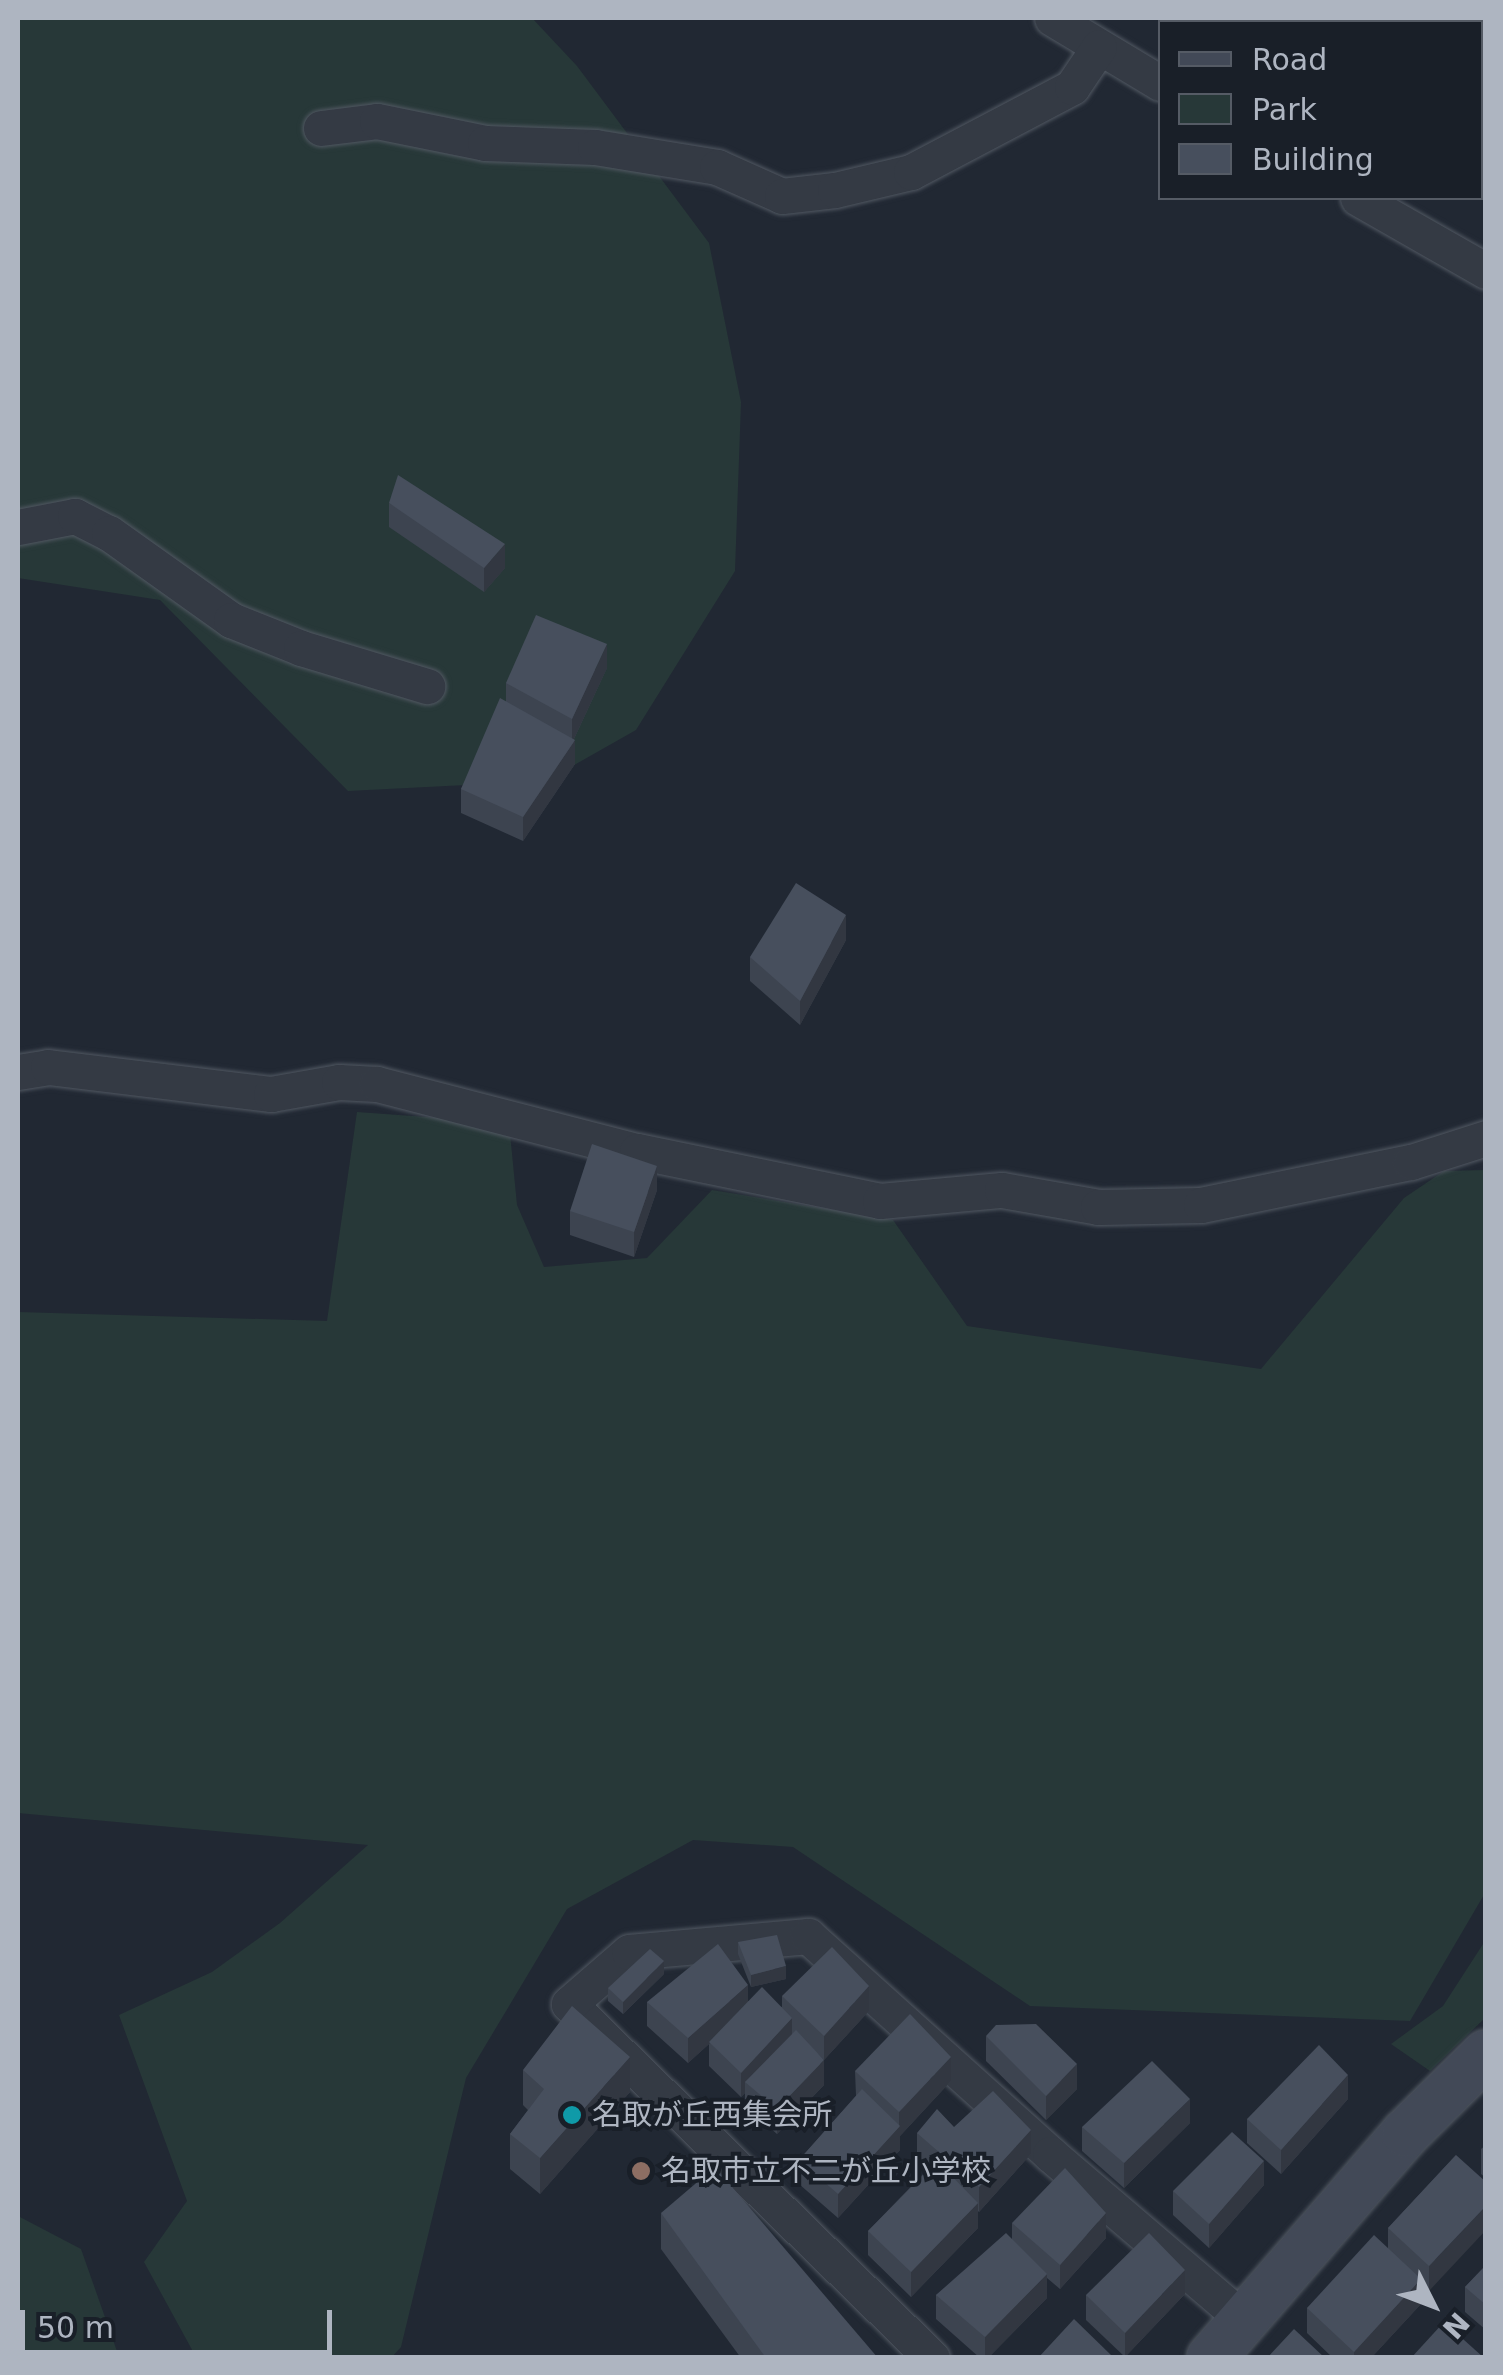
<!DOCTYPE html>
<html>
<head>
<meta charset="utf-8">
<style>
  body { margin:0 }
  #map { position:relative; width:1503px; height:2375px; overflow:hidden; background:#212833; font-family:"DejaVu Sans","Noto Sans JP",sans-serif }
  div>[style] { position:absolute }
  .green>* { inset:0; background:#273838 }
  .roads { filter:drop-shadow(0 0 2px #515862) drop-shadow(0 0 2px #515862) }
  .street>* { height:35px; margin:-17.5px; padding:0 17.5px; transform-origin:17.5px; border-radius:17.5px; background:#343a44 }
  .secondary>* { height:48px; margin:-24px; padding:0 24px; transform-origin:24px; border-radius:24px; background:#424957 }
  .wall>* { inset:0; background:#3d4450 }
  .shaded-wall>* { inset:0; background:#323741 }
  .building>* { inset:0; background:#474f5d }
  .dots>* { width:28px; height:28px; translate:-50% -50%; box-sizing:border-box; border:5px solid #191f28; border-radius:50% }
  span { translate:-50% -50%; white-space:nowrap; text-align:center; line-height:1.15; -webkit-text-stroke:8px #191f28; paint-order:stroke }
  .poi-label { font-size:30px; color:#aeb5c1 }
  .left { translate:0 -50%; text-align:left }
  .frame { position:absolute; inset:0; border:20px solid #aeb5c1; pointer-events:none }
  .legend { position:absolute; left:1158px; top:20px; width:325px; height:180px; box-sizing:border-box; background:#191f28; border:2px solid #555b65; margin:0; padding:12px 18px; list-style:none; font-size:30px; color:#aeb5c1 }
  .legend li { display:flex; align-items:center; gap:20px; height:50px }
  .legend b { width:50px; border:2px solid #555b65 }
  .north { position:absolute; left:1383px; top:2255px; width:100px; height:100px; -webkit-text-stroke:8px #191f28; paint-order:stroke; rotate:132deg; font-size:28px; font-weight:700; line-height:40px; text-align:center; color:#aeb5c1 }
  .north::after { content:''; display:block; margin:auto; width:35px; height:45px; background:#aeb5c1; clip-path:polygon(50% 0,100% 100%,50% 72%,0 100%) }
  .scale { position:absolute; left:20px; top:2310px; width:312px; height:45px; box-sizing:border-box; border:5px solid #aeb5c1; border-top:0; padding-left:12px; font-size:30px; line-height:35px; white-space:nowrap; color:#aeb5c1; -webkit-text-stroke:8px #191f28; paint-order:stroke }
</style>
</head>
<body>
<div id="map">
  <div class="green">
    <div style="clip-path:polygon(18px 18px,532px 18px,577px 66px,709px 243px,741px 402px,735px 571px,636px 730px,546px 781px,348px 791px,160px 600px,18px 578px)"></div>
    <div style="clip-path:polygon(357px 1112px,509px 1123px,517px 1205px,544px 1267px,647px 1258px,712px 1190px,893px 1220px,967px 1326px,1261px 1369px,1404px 1198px,1444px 1171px,1485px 1170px,1485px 1893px,1410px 2021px,1030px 2006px,793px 1847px,693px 1840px,567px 1909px,466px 2078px,401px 2347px,392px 2357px,196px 2357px,144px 2262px,187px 2201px,119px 2015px,212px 1972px,280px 1923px,368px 1845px,18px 1813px,18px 1312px,327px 1321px)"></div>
    <div style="clip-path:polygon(1485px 1941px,1485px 2018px,1430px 2071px,1391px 2044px,1443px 2006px)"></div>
    <div style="clip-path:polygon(18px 2216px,81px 2249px,119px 2357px,18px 2357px)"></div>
  </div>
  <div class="roads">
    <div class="street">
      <div style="left:1052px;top:18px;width:126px;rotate:31deg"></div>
      <div style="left:321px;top:128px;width:56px;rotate:-7.1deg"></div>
      <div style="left:377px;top:121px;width:110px;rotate:11.5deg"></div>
      <div style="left:485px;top:143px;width:110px;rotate:2.1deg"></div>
      <div style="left:595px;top:147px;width:124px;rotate:9.3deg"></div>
      <div style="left:717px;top:167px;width:71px;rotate:24deg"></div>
      <div style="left:782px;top:196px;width:53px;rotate:-6.5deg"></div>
      <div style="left:835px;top:190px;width:78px;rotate:-13.3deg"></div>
      <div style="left:911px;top:172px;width:182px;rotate:-27.8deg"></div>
      <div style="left:1072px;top:87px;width:48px;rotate:-56deg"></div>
      <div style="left:1358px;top:198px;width:147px;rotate:29.7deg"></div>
      <div style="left:18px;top:527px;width:58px;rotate:-10.9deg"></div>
      <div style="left:75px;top:516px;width:38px;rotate:27deg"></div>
      <div style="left:109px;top:533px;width:150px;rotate:35.5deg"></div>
      <div style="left:231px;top:620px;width:75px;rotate:21.8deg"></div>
      <div style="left:301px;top:648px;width:132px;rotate:16.8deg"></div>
      <div style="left:18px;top:1072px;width:30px;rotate:-9deg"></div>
      <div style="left:48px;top:1067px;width:225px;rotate:6.9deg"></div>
      <div style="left:271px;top:1094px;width:69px;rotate:-10deg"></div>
      <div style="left:339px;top:1082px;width:38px;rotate:3deg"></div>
      <div style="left:377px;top:1084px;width:268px;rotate:14.5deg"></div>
      <div style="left:637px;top:1151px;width:248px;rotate:11.6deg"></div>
      <div style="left:880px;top:1201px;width:122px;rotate:-5.2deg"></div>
      <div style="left:1002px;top:1190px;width:97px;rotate:10deg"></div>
      <div style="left:1098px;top:1207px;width:103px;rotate:-1.1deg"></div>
      <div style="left:1201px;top:1205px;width:214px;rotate:-11.6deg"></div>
      <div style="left:1411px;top:1162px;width:79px;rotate:-17.7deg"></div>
      <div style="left:932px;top:2358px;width:507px;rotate:-135.72deg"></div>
      <div style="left:569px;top:2004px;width:79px;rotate:-40.9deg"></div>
      <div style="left:629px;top:1952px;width:180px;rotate:-5.1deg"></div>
      <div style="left:808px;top:1936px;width:326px;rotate:42deg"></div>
      <div style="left:1050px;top:2154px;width:254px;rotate:40.5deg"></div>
    </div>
    <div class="secondary">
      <div style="left:1211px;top:2358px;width:298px;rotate:-49.1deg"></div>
      <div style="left:1406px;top:2133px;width:112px;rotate:-44.6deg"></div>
    </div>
  </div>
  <div class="wall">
    <div style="clip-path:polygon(389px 503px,505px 568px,484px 592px,389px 527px)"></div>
    <div style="clip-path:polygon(607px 668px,574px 739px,575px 764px,523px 841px,461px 813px,461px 789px,506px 701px,506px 683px)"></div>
    <div style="clip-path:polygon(846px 940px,800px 1025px,750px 981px,750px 957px)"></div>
    <div style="clip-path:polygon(657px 1190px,634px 1257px,570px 1235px,570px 1211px)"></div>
    <div style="clip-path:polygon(738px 1942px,786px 1979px,751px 1987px,738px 1954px)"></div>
    <div style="clip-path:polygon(664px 1974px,623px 2014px,608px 2001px,608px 1988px)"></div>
    <div style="clip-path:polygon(782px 1996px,869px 2011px,824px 2060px,818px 2054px,824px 2085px,777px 2134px,745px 2106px,745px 2093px,741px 2097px,709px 2066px,709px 2044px,688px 2063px,647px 2026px,647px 2002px,748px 2001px,782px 2007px)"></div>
    <div style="clip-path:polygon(986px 2036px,1077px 2089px,1046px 2120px,986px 2061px)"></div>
    <div style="clip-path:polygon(523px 2070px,630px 2092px,540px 2194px,510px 2169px,510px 2134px,528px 2110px,523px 2105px)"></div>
    <div style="clip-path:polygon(855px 2071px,951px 2081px,900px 2136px,900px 2150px,838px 2218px,799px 2184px,799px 2160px,856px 2096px)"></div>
    <div style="clip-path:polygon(1348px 2099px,1281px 2174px,1247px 2143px,1247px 2119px)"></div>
    <div style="clip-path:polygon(1190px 2123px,1124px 2188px,1082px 2151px,1082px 2127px)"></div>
    <div style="clip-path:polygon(954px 2127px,1031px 2154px,979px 2212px,978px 2211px,978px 2228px,911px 2297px,868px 2255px,868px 2231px,929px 2168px,917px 2157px,917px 2133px)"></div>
    <div style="clip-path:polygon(1486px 2145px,1486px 2178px,1481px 2174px,1481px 2149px)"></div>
    <div style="clip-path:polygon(1456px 2155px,1429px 2291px,1421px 2283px,1421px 2304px,1371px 2358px,1333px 2358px,1307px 2333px,1307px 2308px,1388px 2248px,1388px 2228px)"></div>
    <div style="clip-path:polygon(1264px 2185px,1209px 2248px,1173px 2215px,1173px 2191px)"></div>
    <div style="clip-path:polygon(661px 2213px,878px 2358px,741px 2358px,661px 2249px)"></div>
    <div style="clip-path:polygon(1012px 2223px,1106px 2238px,1060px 2289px,1047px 2278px,1047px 2298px,988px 2358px,980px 2358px,936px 2319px,936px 2295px,1012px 2239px)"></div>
    <div style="clip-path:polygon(1486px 2265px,1486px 2330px,1465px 2312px,1465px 2287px)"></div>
    <div style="clip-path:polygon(1185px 2294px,1125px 2357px,1086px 2320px,1086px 2295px)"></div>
  </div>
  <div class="shaded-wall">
    <div style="clip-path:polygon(505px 544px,505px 568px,484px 592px,484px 568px)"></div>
    <div style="clip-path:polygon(607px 644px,607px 668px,572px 743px,572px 719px)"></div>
    <div style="clip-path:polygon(575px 740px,575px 764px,523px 841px,523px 817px)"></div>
    <div style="clip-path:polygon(846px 915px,846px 940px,800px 1025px,800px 1001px)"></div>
    <div style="clip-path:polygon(657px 1166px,657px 1190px,634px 1257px,634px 1232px)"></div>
    <div style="clip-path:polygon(664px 1961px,664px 1974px,623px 2014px,623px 2002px)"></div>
    <div style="clip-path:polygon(786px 1966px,786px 1979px,751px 1987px,751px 1975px)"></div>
    <div style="clip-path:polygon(748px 1985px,748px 2009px,688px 2063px,688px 2038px)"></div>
    <div style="clip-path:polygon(869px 1986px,869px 2011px,824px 2060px,824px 2036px)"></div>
    <div style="clip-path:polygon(792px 2018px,792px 2042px,745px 2082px,745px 2093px,741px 2097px,741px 2073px)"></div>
    <div style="clip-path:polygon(630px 2057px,630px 2092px,540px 2194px,540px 2158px)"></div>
    <div style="clip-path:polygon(951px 2057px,951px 2081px,900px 2136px,900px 2150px,838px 2218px,838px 2194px,899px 2127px,899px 2112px)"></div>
    <div style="clip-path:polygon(824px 2060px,824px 2085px,777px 2134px,777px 2109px)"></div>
    <div style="clip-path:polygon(1077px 2064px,1077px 2089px,1046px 2120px,1046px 2096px)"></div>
    <div style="clip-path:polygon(1348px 2075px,1348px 2099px,1281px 2174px,1281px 2150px)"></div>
    <div style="clip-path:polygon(1190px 2099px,1190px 2123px,1124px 2188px,1124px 2163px)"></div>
    <div style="clip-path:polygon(1031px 2130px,1031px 2154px,979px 2212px,979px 2187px)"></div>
    <div style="clip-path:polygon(1264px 2161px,1264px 2185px,1209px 2248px,1209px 2224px)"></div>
    <div style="clip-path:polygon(978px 2203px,978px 2228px,911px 2297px,911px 2272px)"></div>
    <div style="clip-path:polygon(1486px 2206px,1486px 2230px,1429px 2291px,1429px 2266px)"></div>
    <div style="clip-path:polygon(1106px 2213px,1106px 2238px,1060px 2289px,1060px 2265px)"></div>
    <div style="clip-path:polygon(1185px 2270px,1185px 2294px,1125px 2357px,1125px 2333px)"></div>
    <div style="clip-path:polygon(1047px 2274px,1047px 2298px,988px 2358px,985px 2358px,985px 2337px)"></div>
    <div style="clip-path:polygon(1421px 2279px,1421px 2304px,1371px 2358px,1354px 2358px,1354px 2352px)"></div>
  </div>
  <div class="building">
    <div style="clip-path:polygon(398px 475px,505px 544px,484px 568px,389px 503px)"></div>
    <div style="clip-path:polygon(536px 615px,607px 644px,572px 719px,506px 683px)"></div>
    <div style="clip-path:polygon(500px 698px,575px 740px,523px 817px,461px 789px)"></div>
    <div style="clip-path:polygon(796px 883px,846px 915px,800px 1001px,750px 957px)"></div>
    <div style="clip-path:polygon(592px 1144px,657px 1166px,634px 1232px,570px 1211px)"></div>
    <div style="clip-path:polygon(777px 1935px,786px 1966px,751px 1975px,738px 1942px)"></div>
    <div style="clip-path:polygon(718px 1944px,748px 1985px,688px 2038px,647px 2002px)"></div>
    <div style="clip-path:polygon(832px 1947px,869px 1986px,824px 2036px,782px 1996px)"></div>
    <div style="clip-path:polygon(650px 1949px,664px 1961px,623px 2002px,608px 1988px)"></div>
    <div style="clip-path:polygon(762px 1987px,792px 2018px,741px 2073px,709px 2042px)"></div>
    <div style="clip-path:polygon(572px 2006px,630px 2057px,540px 2158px,510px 2134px,544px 2089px,523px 2070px)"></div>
    <div style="clip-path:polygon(910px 2014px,951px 2057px,899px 2112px,855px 2071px)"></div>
    <div style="clip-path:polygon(1036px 2024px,1077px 2064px,1046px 2096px,986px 2036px,996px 2025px)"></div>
    <div style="clip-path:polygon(796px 2030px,824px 2060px,777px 2109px,745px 2082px)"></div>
    <div style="clip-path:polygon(1319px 2045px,1348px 2075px,1281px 2150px,1247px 2119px)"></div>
    <div style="clip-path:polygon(1152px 2061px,1190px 2099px,1124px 2163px,1082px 2127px)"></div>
    <div style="clip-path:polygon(862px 2089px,900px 2126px,838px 2194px,799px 2160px)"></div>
    <div style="clip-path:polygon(993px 2091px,1031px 2130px,979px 2187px,917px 2133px,937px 2109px,954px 2127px)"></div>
    <div style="clip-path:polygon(1232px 2132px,1264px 2161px,1209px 2224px,1173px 2191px)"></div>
    <div style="clip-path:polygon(1456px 2155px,1486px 2182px,1486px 2206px,1429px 2266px,1388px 2228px)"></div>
    <div style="clip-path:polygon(937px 2161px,978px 2203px,911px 2272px,868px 2231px)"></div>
    <div style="clip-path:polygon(715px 2167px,878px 2358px,766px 2358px,661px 2213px)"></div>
    <div style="clip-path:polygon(1065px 2168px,1106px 2213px,1060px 2265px,1012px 2223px)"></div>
    <div style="clip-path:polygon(1006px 2233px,1047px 2274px,985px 2337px,936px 2295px)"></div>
    <div style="clip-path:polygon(1149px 2233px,1185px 2270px,1125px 2333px,1086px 2295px)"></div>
    <div style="clip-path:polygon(1374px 2235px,1421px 2279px,1354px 2352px,1307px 2308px)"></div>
    <div style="clip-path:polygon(1486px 2265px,1486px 2305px,1465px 2287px)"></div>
    <div style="clip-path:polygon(1074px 2319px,1112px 2356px,1111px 2358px,1038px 2358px)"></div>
    <div style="clip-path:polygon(1444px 2322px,1483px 2357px,1411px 2358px)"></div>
    <div style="clip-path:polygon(1294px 2329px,1325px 2358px,1267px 2358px)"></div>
  </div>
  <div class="dots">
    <div style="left:572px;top:2115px;background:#0f9aa8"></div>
    <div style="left:641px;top:2171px;background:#8d6e63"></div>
  </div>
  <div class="poi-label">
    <span class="left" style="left:592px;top:2115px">名取が丘西集会所</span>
    <span class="left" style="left:661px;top:2171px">名取市立不二が丘小学校</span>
  </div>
  <div class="frame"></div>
  <ul class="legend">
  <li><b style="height:12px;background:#424957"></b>Road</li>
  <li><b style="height:28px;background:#273838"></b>Park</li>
  <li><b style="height:28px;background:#474f5d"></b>Building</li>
  </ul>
  <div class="north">N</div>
  <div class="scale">50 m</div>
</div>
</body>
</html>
